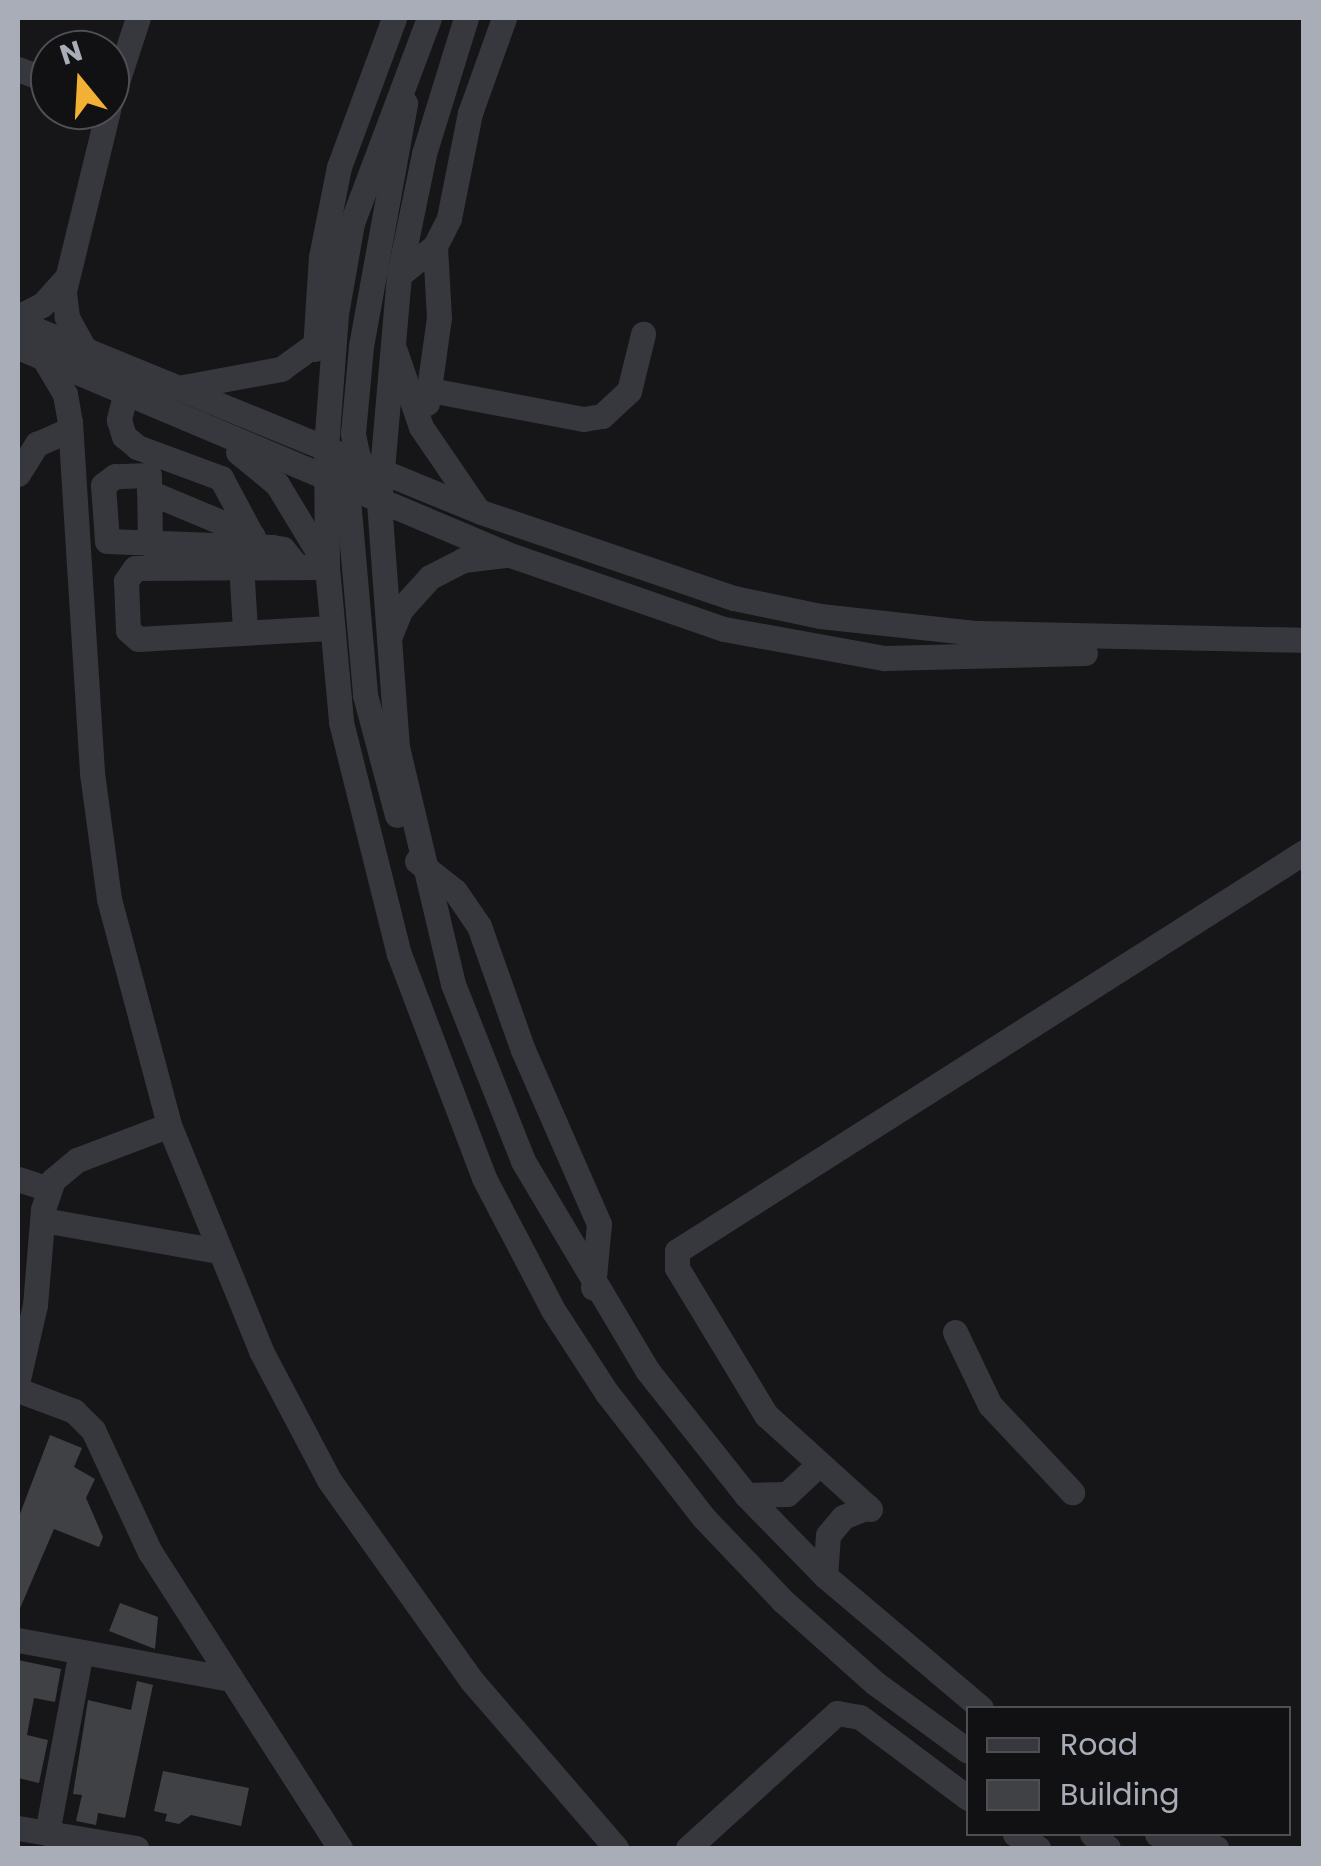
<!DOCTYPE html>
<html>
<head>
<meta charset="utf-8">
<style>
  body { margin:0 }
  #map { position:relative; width:1321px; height:1866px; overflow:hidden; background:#161618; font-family:Poppins,sans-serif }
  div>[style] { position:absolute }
  .building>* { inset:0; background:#404145 }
  .minor>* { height:25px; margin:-12.5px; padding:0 12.5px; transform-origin:12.5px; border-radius:12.5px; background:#37383d }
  span { translate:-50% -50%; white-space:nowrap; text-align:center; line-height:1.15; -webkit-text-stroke:10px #111113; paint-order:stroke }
  .frame { position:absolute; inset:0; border:20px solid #a8adb8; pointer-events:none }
  .legend { position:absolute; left:966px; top:1706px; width:325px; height:130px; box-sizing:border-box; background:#111113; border:2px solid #4d4f55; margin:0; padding:12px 18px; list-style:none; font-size:30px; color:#a8adb8 }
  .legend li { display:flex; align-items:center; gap:20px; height:50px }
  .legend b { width:50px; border:2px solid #4d4f55 }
  .north { position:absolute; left:30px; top:30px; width:100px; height:100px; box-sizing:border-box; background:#111113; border:2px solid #4d4f55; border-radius:50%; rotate:342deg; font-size:28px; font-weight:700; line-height:40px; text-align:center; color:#a8adb8 }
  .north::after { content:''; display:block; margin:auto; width:35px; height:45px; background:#f2b134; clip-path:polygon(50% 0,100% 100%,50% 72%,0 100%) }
</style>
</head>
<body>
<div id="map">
  <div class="building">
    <div style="clip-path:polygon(50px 1435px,82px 1448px,74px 1467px,95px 1479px,86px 1498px,103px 1537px,99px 1547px,54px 1529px,18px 1613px,18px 1519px)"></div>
    <div style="clip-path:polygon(120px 1603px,158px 1617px,155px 1649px,109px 1631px)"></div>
    <div style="clip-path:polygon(18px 1660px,61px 1669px,55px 1702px,34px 1698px,27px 1735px,48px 1740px,39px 1783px,18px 1778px)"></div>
    <div style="clip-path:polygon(137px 1681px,153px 1685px,125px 1818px,98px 1813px,96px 1825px,76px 1821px,82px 1795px,73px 1794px,88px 1700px,131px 1710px)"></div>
    <div style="clip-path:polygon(163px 1771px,249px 1788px,241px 1826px,191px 1815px,179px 1824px,165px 1821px,167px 1814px,154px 1811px)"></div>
  </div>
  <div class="minor">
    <div style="left:429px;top:18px;width:219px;rotate:110.6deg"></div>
    <div style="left:352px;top:223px;width:92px;rotate:100deg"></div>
    <div style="left:336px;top:314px;width:134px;rotate:94.3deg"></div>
    <div style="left:326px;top:448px;width:119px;rotate:89.5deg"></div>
    <div style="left:327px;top:567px;width:156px;rotate:84.8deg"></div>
    <div style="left:341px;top:722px;width:239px;rotate:76deg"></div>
    <div style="left:399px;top:954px;width:240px;rotate:69.2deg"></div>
    <div style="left:484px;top:1178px;width:149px;rotate:62.4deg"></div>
    <div style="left:553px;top:1310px;width:99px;rotate:57deg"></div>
    <div style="left:607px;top:1393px;width:158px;rotate:52.2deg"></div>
    <div style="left:704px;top:1518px;width:115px;rotate:46.4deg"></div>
    <div style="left:783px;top:1601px;width:123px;rotate:41.7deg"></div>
    <div style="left:875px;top:1683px;width:115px;rotate:36.2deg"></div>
    <div style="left:466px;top:18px;width:142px;rotate:107.2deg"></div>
    <div style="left:424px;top:154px;width:124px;rotate:101.7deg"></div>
    <div style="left:399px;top:275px;width:228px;rotate:95deg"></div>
    <div style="left:379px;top:502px;width:246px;rotate:85.8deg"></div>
    <div style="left:397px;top:747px;width:244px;rotate:76.7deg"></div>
    <div style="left:453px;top:984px;width:190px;rotate:68.4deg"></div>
    <div style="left:523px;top:1161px;width:243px;rotate:59.3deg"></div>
    <div style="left:647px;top:1370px;width:159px;rotate:51.6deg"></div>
    <div style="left:746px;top:1495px;width:113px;rotate:45.7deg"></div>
    <div style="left:825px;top:1576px;width:204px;rotate:40.2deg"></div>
    <div style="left:18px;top:69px;width:34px;rotate:21deg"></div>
    <div style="left:110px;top:103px;width:89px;rotate:-71.8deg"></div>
    <div style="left:399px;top:275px;width:46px;rotate:-38.9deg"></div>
    <div style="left:435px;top:246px;width:31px;rotate:-63deg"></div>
    <div style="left:449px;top:218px;width:107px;rotate:-78.7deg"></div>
    <div style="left:470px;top:113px;width:101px;rotate:-70.3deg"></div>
    <div style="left:18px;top:317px;width:27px;rotate:-27deg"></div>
    <div style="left:42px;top:305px;width:36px;rotate:-48deg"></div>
    <div style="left:18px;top:322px;width:500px;rotate:22.31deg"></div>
    <div style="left:481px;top:512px;width:267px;rotate:18.8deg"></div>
    <div style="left:734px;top:598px;width:88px;rotate:11.8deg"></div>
    <div style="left:820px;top:616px;width:158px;rotate:6.2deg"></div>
    <div style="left:977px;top:633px;width:327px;rotate:1.2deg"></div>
    <div style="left:18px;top:347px;width:534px;rotate:22.92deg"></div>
    <div style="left:510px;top:555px;width:226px;rotate:19.1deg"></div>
    <div style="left:724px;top:629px;width:163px;rotate:10.3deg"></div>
    <div style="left:884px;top:658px;width:201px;rotate:-1.4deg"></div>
    <div style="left:315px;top:349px;width:92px;rotate:-86.3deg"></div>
    <div style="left:321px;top:257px;width:92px;rotate:-78.7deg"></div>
    <div style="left:339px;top:167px;width:159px;rotate:-69.7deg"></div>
    <div style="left:85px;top:350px;width:38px;rotate:-119deg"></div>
    <div style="left:67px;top:317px;width:26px;rotate:-97deg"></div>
    <div style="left:64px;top:291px;width:186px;rotate:-76.3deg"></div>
    <div style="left:395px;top:351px;width:80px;rotate:71.1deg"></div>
    <div style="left:421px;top:427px;width:99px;rotate:55.7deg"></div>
    <div style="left:43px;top:357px;width:43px;rotate:59.3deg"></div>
    <div style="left:65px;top:394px;width:28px;rotate:80deg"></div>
    <div style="left:70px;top:422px;width:352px;rotate:86.4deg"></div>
    <div style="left:92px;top:773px;width:127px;rotate:82.3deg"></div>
    <div style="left:109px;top:899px;width:234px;rotate:75.1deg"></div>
    <div style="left:169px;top:1125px;width:244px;rotate:67.8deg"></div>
    <div style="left:261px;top:1351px;width:146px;rotate:62.2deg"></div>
    <div style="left:329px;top:1480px;width:247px;rotate:54.6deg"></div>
    <div style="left:472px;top:1681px;width:221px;rotate:49.2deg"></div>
    <div style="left:178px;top:388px;width:105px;rotate:-10.5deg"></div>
    <div style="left:281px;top:369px;width:54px;rotate:-36deg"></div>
    <div style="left:430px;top:390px;width:156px;rotate:10.7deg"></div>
    <div style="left:583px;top:419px;width:19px;rotate:-9deg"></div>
    <div style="left:602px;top:416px;width:37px;rotate:-43deg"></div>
    <div style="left:629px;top:391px;width:59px;rotate:-76.2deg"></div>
    <div style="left:126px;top:391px;width:30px;rotate:104deg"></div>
    <div style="left:119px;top:420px;width:17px;rotate:73deg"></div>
    <div style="left:124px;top:436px;width:17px;rotate:40deg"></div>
    <div style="left:137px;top:447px;width:90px;rotate:20.3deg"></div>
    <div style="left:221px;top:478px;width:78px;rotate:61.8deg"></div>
    <div style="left:427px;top:403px;width:86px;rotate:-82deg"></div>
    <div style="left:439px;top:318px;width:72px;rotate:-93.2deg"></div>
    <div style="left:238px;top:452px;width:50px;rotate:39.4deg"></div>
    <div style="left:277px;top:484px;width:89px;rotate:58.8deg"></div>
    <div style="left:361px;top:472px;width:40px;rotate:-102deg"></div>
    <div style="left:353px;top:433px;width:87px;rotate:-84.7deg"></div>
    <div style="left:361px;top:346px;width:247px;rotate:-79.7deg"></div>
    <div style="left:18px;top:474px;width:36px;rotate:-58deg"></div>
    <div style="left:37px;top:444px;width:36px;rotate:-24deg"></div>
    <div style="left:149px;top:475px;width:34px;rotate:178deg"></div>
    <div style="left:115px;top:476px;width:15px;rotate:143deg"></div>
    <div style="left:103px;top:485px;width:56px;rotate:85.9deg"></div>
    <div style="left:107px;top:541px;width:165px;rotate:2.1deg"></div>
    <div style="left:272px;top:547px;width:11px;rotate:10deg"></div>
    <div style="left:283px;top:549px;width:22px;rotate:51deg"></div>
    <div style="left:346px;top:476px;width:220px;rotate:85deg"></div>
    <div style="left:365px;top:695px;width:124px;rotate:75.1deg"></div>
    <div style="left:149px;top:479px;width:65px;rotate:89.1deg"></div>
    <div style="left:149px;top:492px;width:112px;rotate:22.7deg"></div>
    <div style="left:241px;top:564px;width:66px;rotate:86.5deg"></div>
    <div style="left:327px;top:567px;width:192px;rotate:179.7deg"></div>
    <div style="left:135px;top:568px;width:16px;rotate:125deg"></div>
    <div style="left:126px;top:581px;width:49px;rotate:87.7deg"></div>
    <div style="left:128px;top:630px;width:13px;rotate:42deg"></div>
    <div style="left:138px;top:639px;width:192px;rotate:-3.3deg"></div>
    <div style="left:389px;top:638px;width:31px;rotate:-68deg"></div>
    <div style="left:401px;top:609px;width:43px;rotate:-47.8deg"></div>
    <div style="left:430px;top:577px;width:37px;rotate:-27deg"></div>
    <div style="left:463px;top:560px;width:42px;rotate:-6.8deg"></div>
    <div style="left:417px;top:861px;width:48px;rotate:38.3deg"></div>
    <div style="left:455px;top:891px;width:42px;rotate:55.6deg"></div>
    <div style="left:479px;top:926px;width:132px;rotate:70.5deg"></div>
    <div style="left:523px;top:1050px;width:190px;rotate:66.4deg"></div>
    <div style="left:599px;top:1224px;width:64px;rotate:95.4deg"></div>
    <div style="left:18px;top:1179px;width:32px;rotate:18deg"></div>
    <div style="left:43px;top:1220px;width:179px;rotate:10deg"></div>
    <div style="left:955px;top:1332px;width:81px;rotate:64.4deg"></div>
    <div style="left:990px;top:1405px;width:120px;rotate:46.7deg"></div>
    <div style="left:18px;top:1379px;width:76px;rotate:-77.1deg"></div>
    <div style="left:35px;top:1305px;width:96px;rotate:-85.2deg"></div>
    <div style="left:43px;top:1209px;width:31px;rotate:-71deg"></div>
    <div style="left:53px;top:1180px;width:31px;rotate:-40deg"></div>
    <div style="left:77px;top:1160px;width:98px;rotate:-20.8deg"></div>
    <div style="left:18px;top:1390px;width:60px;rotate:20.6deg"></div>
    <div style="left:74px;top:1411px;width:27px;rotate:45deg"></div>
    <div style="left:93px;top:1430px;width:135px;rotate:65deg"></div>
    <div style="left:150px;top:1552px;width:352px;rotate:57.3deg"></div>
    <div style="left:746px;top:1495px;width:41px;rotate:-1.4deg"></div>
    <div style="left:787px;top:1494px;width:42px;rotate:-43.1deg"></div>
    <div style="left:870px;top:1509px;width:140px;rotate:-137.9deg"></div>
    <div style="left:766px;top:1415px;width:172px;rotate:-121.2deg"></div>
    <div style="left:677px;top:1268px;width:17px;rotate:-90deg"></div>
    <div style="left:677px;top:1251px;width:743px;rotate:-32.47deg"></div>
    <div style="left:825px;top:1576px;width:41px;rotate:-85.8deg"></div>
    <div style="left:828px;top:1535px;width:23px;rotate:-50deg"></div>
    <div style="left:843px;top:1517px;width:27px;rotate:-22deg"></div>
    <div style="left:18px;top:1640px;width:216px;rotate:10.4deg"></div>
    <div style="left:18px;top:1828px;width:120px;rotate:9.6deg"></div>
    <div style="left:47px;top:1833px;width:184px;rotate:-79.4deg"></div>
    <div style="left:1015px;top:1834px;width:27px;rotate:31deg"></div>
    <div style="left:1092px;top:1834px;width:21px;rotate:41deg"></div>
    <div style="left:1157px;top:1834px;width:28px;rotate:30deg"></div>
    <div style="left:1182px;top:1834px;width:37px;rotate:22deg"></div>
    <div style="left:688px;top:1848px;width:201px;rotate:-42.2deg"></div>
    <div style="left:837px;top:1713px;width:23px;rotate:10deg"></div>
    <div style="left:860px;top:1717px;width:135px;rotate:36.9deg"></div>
  </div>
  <div class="frame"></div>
  <ul class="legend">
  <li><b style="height:12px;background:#37383d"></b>Road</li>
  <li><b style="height:28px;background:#404145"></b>Building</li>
  </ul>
  <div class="north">N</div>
</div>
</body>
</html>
